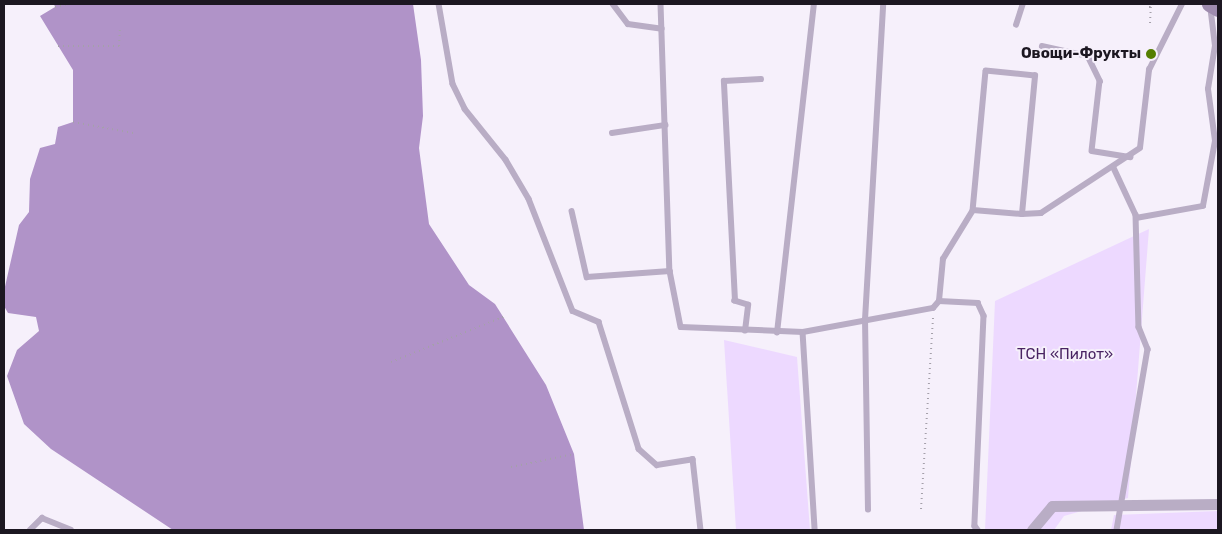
<!DOCTYPE html>
<html>
<head>
<meta charset="utf-8">
<style>
  body { margin:0 }
  #map { position:relative; width:1222px; height:534px; overflow:hidden; background:#f6f0fb; font-family:Rubik,sans-serif }
  div>[style] { position:absolute }
  .green>* { inset:0; background:#edd9ff }
  .water>* { inset:0; background:#b093c8 }
  .path>* { height:2px; margin-top:-1px; transform-origin:0; background:repeating-linear-gradient(90deg,#a5a0aa 0 1px,transparent 0 5px) }
  .lane>* { height:5.5px; margin:-2.75px; padding:0 2.75px; transform-origin:2.75px; border-radius:2.75px; background:#b9adc5 }
  .street>* { height:11px; margin:-5.5px; padding:0 5.5px; transform-origin:5.5px; border-radius:5.5px; background:#b9adc5 }
  .secondary>* { height:15px; margin:-7.5px; padding:0 7.5px; transform-origin:7.5px; border-radius:7.5px; background:#9e8bae }
  .dots>* { width:14px; height:14px; translate:-50% -50%; box-sizing:border-box; border:2px solid #f6f0fb; border-radius:50% }
  span { translate:-50% -50%; white-space:nowrap; text-align:center; line-height:1.15; -webkit-text-stroke:4px #f6f0fb; paint-order:stroke }
  .poi-label { font-size:15px; color:#1c1721; font-weight:700 }
  .right { translate:-100% -50%; text-align:right }
  .park-label { font-size:15px; color:#492363 }
  .frame { position:absolute; inset:0; border:5px solid #1c1721; pointer-events:none }
</style>
</head>
<body>
<div id="map">
  <div class="green">
    <div style="clip-path:polygon(1149px 229px,1128px 498px,1064px 516px,1054px 530px,985px 530px,995px 301px)"></div>
    <div style="clip-path:polygon(724px 340px,797px 357px,810px 530px,736px 530px)"></div>
    <div style="clip-path:polygon(1218px 511px,1218px 530px,1111px 530px,1114px 515px)"></div>
  </div>
  <div class="water">
    <div style="clip-path:polygon(54px 4px,413px 4px,421px 60px,423px 116px,419px 148px,429px 224px,469px 285px,495px 304px,546px 385px,574px 454px,584px 530px,173px 530px,51px 449px,24px 424px,7px 376px,17px 350px,39px 331px,36px 317px,8px 313px,4px 306px,4px 291px,19px 225px,29px 212px,30px 179px,40px 148px,55px 144px,58px 127px,73px 122px,73px 70px,40px 16px,55px 7px)"></div>
  </div>
  <div class="path">
    <div style="left:1145px;top:4px;width:7px;rotate:34deg"></div>
    <div style="left:55px;top:7px;width:13px;rotate:-13deg"></div>
    <div style="left:1150px;top:23px;width:19px;rotate:-87deg"></div>
    <div style="left:58px;top:46px;width:61px"></div>
    <div style="left:119px;top:46px;width:18px;rotate:-87deg"></div>
    <div style="left:73px;top:122px;width:61px;rotate:10.4deg"></div>
    <div style="left:391px;top:362px;width:121px;rotate:-21.9deg"></div>
    <div style="left:511px;top:467px;width:64px;rotate:-11.7deg"></div>
    <div style="left:921px;top:509px;width:193px;rotate:-86.4deg"></div>
  </div>
  <div class="lane">
    <div style="left:439px;top:4px;width:81px;rotate:80.1deg"></div>
    <div style="left:453px;top:84px;width:28px;rotate:64deg"></div>
    <div style="left:465px;top:109px;width:65px;rotate:51.2deg"></div>
    <div style="left:506px;top:160px;width:45px;rotate:59.5deg"></div>
    <div style="left:529px;top:199px;width:120px;rotate:68.6deg"></div>
    <div style="left:573px;top:311px;width:28px;rotate:23deg"></div>
    <div style="left:599px;top:322px;width:133px;rotate:72.5deg"></div>
    <div style="left:639px;top:449px;width:24px;rotate:42deg"></div>
    <div style="left:657px;top:465px;width:36px;rotate:-9deg"></div>
    <div style="left:693px;top:459px;width:71px;rotate:83.6deg"></div>
    <div style="left:613px;top:4px;width:25px;rotate:53deg"></div>
    <div style="left:628px;top:24px;width:34px;rotate:8deg"></div>
    <div style="left:661px;top:4px;width:267px;rotate:88.1deg"></div>
    <div style="left:670px;top:271px;width:57px;rotate:78.9deg"></div>
    <div style="left:681px;top:327px;width:122px;rotate:2.3deg"></div>
    <div style="left:803px;top:332px;width:132px;rotate:-10.5deg"></div>
    <div style="left:933px;top:308px;width:9px;rotate:-49deg"></div>
    <div style="left:939px;top:301px;width:39px;rotate:3deg"></div>
    <div style="left:978px;top:303px;width:14px;rotate:65deg"></div>
    <div style="left:984px;top:316px;width:210px;rotate:92.5deg"></div>
    <div style="left:975px;top:526px;width:5px;rotate:53deg"></div>
    <div style="left:1016px;top:25px;width:22px;rotate:-72deg"></div>
    <div style="left:1042px;top:46px;width:47px;rotate:12.3deg"></div>
    <div style="left:1088px;top:56px;width:28px;rotate:64deg"></div>
    <div style="left:1100px;top:81px;width:70px;rotate:96.5deg"></div>
    <div style="left:1092px;top:151px;width:39px;rotate:9deg"></div>
    <div style="left:612px;top:133px;width:54px;rotate:-8.6deg"></div>
    <div style="left:1114px;top:168px;width:52px;rotate:64.9deg"></div>
    <div style="left:1136px;top:215px;width:112px;rotate:88.5deg"></div>
    <div style="left:1139px;top:327px;width:24px;rotate:68deg"></div>
    <div style="left:1148px;top:349px;width:184px;rotate:99.7deg"></div>
    <div style="left:572px;top:211px;width:68px;rotate:77.2deg"></div>
    <div style="left:587px;top:277px;width:83px;rotate:-4.1deg"></div>
    <div style="left:1022px;top:214px;width:139px;rotate:-84.6deg"></div>
    <div style="left:1035px;top:76px;width:49px;rotate:-174.2deg"></div>
    <div style="left:986px;top:71px;width:140px;rotate:95.3deg"></div>
    <div style="left:973px;top:210px;width:49px;rotate:4.7deg"></div>
    <div style="left:1022px;top:214px;width:19px;rotate:-3deg"></div>
    <div style="left:1041px;top:213px;width:118px;rotate:-33.3deg"></div>
    <div style="left:1140px;top:148px;width:79px;rotate:-83.4deg"></div>
    <div style="left:1149px;top:70px;width:74px;rotate:-63.4deg"></div>
    <div style="left:1136px;top:218px;width:68px;rotate:-10.2deg"></div>
    <div style="left:1203px;top:206px;width:66px;rotate:-79.5deg"></div>
    <div style="left:1215px;top:141px;width:52px;rotate:-97.7deg"></div>
    <div style="left:1208px;top:89px;width:44px;rotate:-80.8deg"></div>
    <div style="left:1215px;top:46px;width:39px;rotate:-97deg"></div>
    <div style="left:939px;top:301px;width:42px;rotate:-84.6deg"></div>
    <div style="left:943px;top:259px;width:57px;rotate:-58.5deg"></div>
    <div style="left:745px;top:331px;width:26px;rotate:-83deg"></div>
    <div style="left:748px;top:305px;width:14px;rotate:-163deg"></div>
    <div style="left:735px;top:301px;width:220px;rotate:-92.9deg"></div>
    <div style="left:724px;top:81px;width:37px;rotate:-3deg"></div>
    <div style="left:803px;top:332px;width:198px;rotate:86.5deg"></div>
    <div style="left:777px;top:333px;width:331px;rotate:-83.6deg"></div>
    <div style="left:868px;top:510px;width:190px;rotate:-90.9deg"></div>
    <div style="left:865px;top:320px;width:317px;rotate:-86.7deg"></div>
    <div style="left:30px;top:530px;width:17px;rotate:-45deg"></div>
    <div style="left:42px;top:518px;width:31px;rotate:22deg"></div>
  </div>
  <div class="street">
    <div style="left:1032px;top:530px;width:31px;rotate:-50deg"></div>
    <div style="left:1052px;top:506px;width:166px;rotate:-0.7deg"></div>
  </div>
  <div class="secondary">
    <div style="left:1209px;top:4px;width:10px;rotate:29deg"></div>
  </div>
  <div class="dots">
    <div style="left:1151px;top:54px;background:#557f01"></div>
  </div>
  <div class="poi-label">
    <span class="right" style="left:1141px;top:54px">Овощи-Фрукты</span>
  </div>
  <div class="park-label">
    <span style="left:1065px;top:355px">ТСН «Пилот»</span>
  </div>
  <div class="frame"></div>
</div>
</body>
</html>
